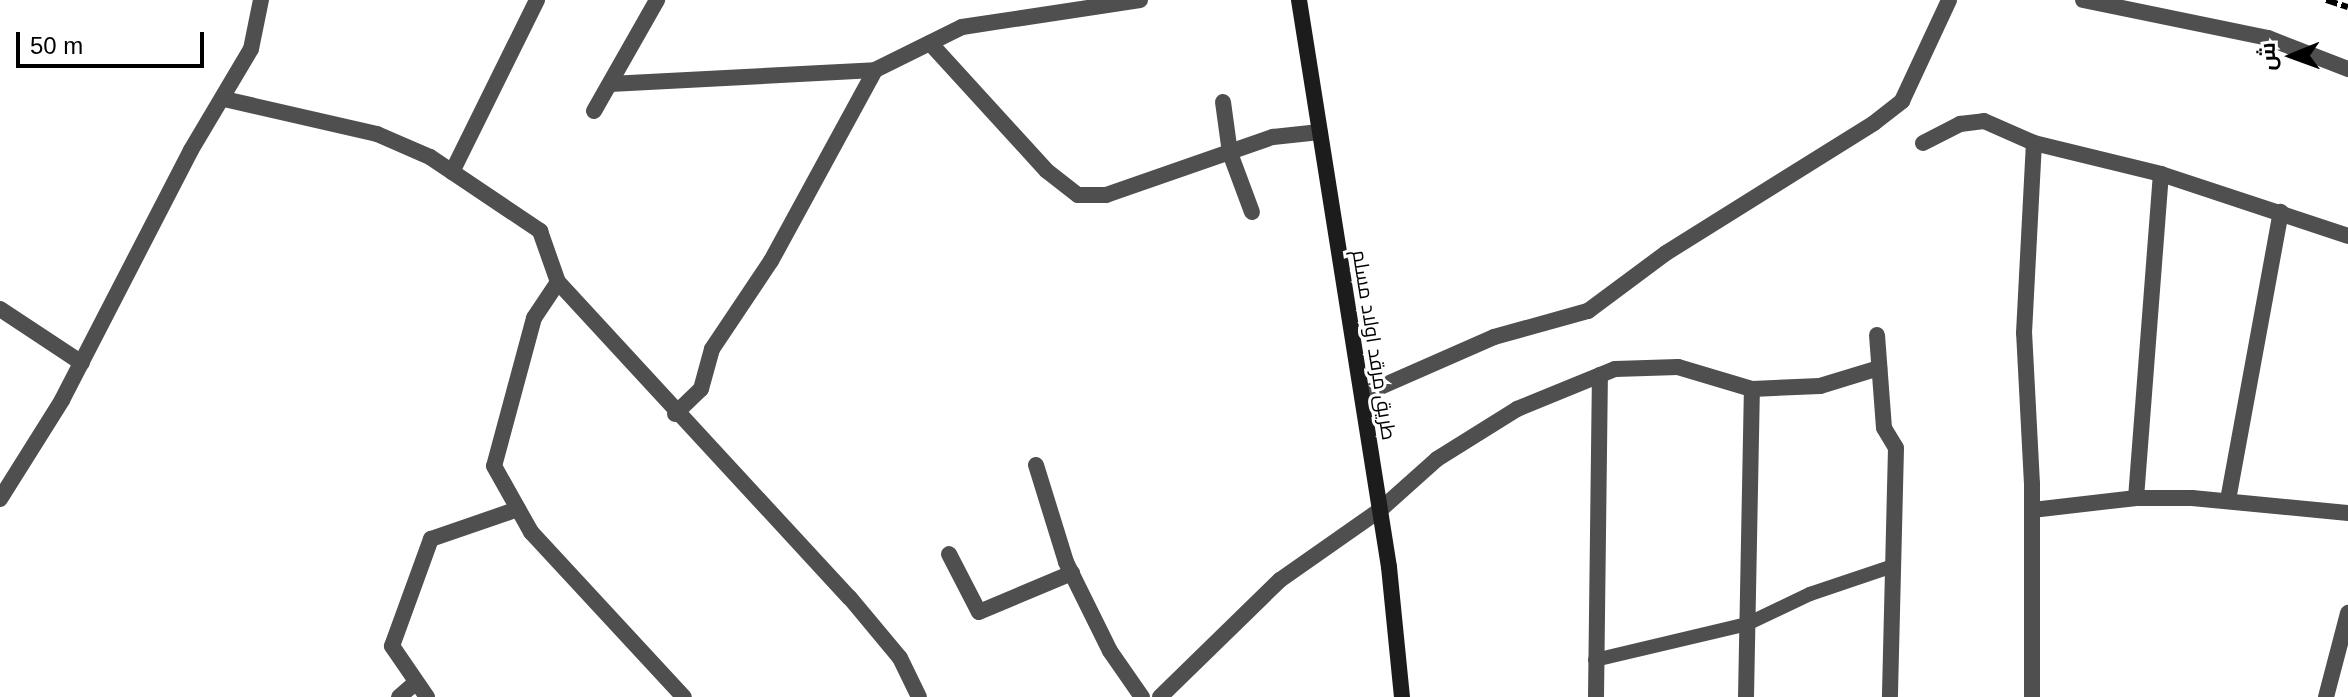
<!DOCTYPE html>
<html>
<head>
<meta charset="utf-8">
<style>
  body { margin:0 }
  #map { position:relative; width:2348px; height:697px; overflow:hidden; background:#fff; font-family:Arial,Cairo,sans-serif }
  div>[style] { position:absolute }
  .lane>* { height:14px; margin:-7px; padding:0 7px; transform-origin:7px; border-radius:7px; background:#4f4f4f }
  .street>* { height:16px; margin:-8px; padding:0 8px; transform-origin:8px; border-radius:8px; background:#4f4f4f }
  .secondary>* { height:16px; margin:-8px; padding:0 8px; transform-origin:8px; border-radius:8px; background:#1c1c1c }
  .rail>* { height:6px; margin-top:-3px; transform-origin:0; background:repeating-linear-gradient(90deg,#000 0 12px,transparent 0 16px) }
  span { translate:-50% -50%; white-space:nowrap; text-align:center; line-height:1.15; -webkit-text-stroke:6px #fff; paint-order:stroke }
  .street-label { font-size:20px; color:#000 }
  .north { position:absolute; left:2252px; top:16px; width:80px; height:80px; -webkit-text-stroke:6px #fff; paint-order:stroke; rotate:269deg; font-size:22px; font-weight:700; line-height:32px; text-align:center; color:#000 }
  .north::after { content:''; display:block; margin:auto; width:28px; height:36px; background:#000; clip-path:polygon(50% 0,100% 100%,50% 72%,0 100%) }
  .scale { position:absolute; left:16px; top:32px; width:188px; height:36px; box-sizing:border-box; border:4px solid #000; border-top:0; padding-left:10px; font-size:24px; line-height:28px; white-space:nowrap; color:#000; -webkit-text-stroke:6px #fff; paint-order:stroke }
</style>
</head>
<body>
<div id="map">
  <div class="lane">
    <div style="left:1595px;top:660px;width:156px;rotate:-13.3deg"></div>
    <div style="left:1747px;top:624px;width:70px;rotate:-25.5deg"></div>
    <div style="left:1810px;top:594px;width:88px;rotate:-18.6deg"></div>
  </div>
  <div class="street">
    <div style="left:2083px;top:0;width:189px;rotate:11.6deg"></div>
    <div style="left:2268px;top:38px;width:86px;rotate:21.2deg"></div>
    <div style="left:930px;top:43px;width:173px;rotate:47.6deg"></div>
    <div style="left:1047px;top:171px;width:39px;rotate:38deg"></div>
    <div style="left:1078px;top:195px;width:28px"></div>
    <div style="left:1106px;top:195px;width:177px;rotate:-19.2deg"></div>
    <div style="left:1273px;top:137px;width:47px;rotate:-6.1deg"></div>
    <div style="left:610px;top:84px;width:265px;rotate:-3deg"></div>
    <div style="left:875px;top:70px;width:97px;rotate:-26.3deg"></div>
    <div style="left:962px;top:27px;width:180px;rotate:-8.6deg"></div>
    <div style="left:224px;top:99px;width:157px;rotate:12.9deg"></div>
    <div style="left:377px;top:134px;width:58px;rotate:23.5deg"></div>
    <div style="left:430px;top:157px;width:133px;rotate:33.9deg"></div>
    <div style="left:540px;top:231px;width:54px;rotate:70.6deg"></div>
    <div style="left:558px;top:282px;width:43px;rotate:123.7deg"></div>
    <div style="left:534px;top:318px;width:153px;rotate:105.1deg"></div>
    <div style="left:494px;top:466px;width:76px;rotate:60.7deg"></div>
    <div style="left:531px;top:532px;width:225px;rotate:47.2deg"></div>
    <div style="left:1223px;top:102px;width:51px;rotate:82.2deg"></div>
    <div style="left:1230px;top:153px;width:63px;rotate:69.6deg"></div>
    <div style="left:594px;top:111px;width:128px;rotate:-60.4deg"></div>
    <div style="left:1923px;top:143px;width:42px;rotate:-27.2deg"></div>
    <div style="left:1960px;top:124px;width:24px;rotate:-7deg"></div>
    <div style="left:1984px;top:121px;width:55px;rotate:23.7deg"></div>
    <div style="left:2034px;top:143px;width:131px;rotate:13.7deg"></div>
    <div style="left:2161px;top:174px;width:197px;rotate:18.3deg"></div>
    <div style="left:452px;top:172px;width:192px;rotate:-63.7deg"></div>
    <div style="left:558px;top:282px;width:430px;rotate:47.3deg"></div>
    <div style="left:850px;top:598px;width:78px;rotate:50.2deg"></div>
    <div style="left:900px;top:658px;width:43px;rotate:64deg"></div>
    <div style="left:0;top:309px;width:98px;rotate:33.4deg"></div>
    <div style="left:1877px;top:335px;width:93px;rotate:85.7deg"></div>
    <div style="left:1884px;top:428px;width:23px;rotate:59deg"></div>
    <div style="left:1896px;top:448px;width:249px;rotate:91.4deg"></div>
    <div style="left:1362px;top:395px;width:144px;rotate:-23.7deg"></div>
    <div style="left:1494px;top:337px;width:98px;rotate:-15.5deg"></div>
    <div style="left:1588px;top:311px;width:97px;rotate:-36.6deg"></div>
    <div style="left:1666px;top:253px;width:245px;rotate:-32deg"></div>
    <div style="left:1874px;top:123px;width:36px;rotate:-38deg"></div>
    <div style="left:1902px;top:101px;width:111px;rotate:-65deg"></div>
    <div style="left:675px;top:414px;width:36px;rotate:-44deg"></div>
    <div style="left:701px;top:389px;width:41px;rotate:-74.6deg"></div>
    <div style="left:712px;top:349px;width:106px;rotate:-56.2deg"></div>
    <div style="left:771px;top:261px;width:217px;rotate:-61.4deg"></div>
    <div style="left:1036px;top:465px;width:102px;rotate:72.8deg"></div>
    <div style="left:1066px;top:562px;width:99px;rotate:63.7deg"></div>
    <div style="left:1110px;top:651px;width:56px;rotate:55.2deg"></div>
    <div style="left:2136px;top:498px;width:325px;rotate:-85.6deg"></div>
    <div style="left:0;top:499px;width:117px;rotate:-57.9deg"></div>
    <div style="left:62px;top:400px;width:281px;rotate:-62.7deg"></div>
    <div style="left:191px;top:150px;width:117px;rotate:-59.3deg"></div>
    <div style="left:251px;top:49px;width:50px;rotate:-78.5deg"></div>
    <div style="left:2228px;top:500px;width:293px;rotate:-79.6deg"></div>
    <div style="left:2032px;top:510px;width:105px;rotate:-6.6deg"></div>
    <div style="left:2136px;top:498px;width:56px"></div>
    <div style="left:2192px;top:498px;width:157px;rotate:5.5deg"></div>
    <div style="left:949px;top:554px;width:65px;rotate:62.7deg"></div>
    <div style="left:979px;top:612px;width:101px;rotate:-22.8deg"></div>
    <div style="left:399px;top:697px;width:21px;rotate:-41deg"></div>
    <div style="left:427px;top:697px;width:62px;rotate:-124.5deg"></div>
    <div style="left:392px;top:646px;width:114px;rotate:-70deg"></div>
    <div style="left:431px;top:539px;width:92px;rotate:-19deg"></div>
    <div style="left:1160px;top:697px;width:168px;rotate:-44.3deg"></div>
    <div style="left:1280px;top:580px;width:122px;rotate:-35deg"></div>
    <div style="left:1380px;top:510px;width:76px;rotate:-41.8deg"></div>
    <div style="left:1437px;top:459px;width:94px;rotate:-32deg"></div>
    <div style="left:1517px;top:409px;width:106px;rotate:-22.2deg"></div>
    <div style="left:1615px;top:369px;width:63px;rotate:-1.8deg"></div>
    <div style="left:1678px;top:367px;width:77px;rotate:16.6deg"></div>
    <div style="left:1752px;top:389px;width:68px;rotate:-2.5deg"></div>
    <div style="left:1820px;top:386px;width:62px;rotate:-17deg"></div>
    <div style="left:1596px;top:697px;width:322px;rotate:-89.3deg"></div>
    <div style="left:1746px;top:697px;width:308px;rotate:-88.9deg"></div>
    <div style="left:2032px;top:697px;width:213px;rotate:-90deg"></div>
    <div style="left:2032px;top:484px;width:151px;rotate:-93deg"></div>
    <div style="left:2024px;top:333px;width:190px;rotate:-87deg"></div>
    <div style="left:2326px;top:697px;width:87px;rotate:-75.3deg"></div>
  </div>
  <div class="secondary">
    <div style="left:1299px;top:0;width:574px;rotate:80.98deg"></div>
    <div style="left:1389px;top:567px;width:131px;rotate:84.3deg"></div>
  </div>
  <div class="rail">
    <div style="left:2326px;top:0;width:23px;rotate:18deg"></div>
  </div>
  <div class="street-label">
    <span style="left:1374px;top:345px;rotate:81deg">طريق مرقد اولاد مسلم</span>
  </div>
  <div class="north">ش</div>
  <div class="scale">50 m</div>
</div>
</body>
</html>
